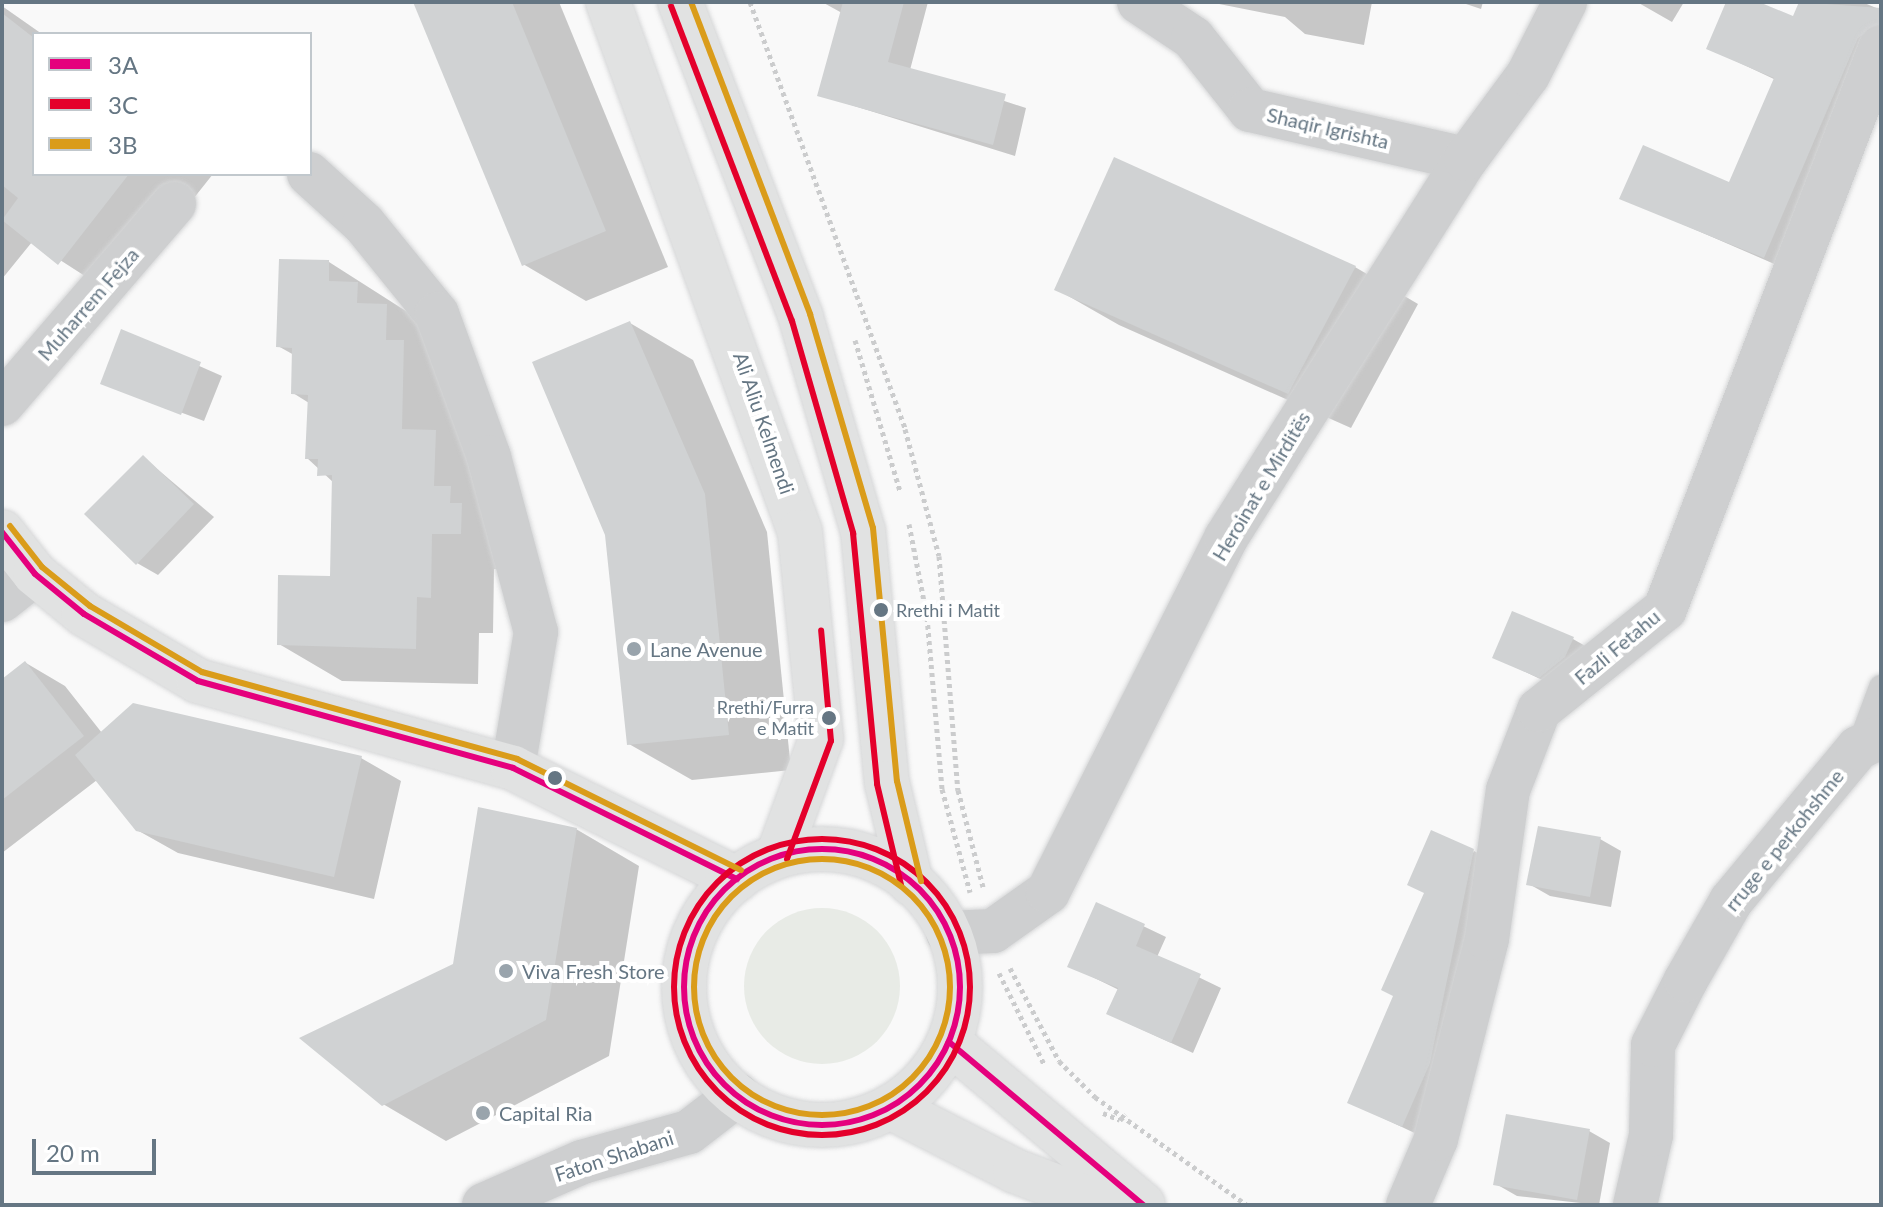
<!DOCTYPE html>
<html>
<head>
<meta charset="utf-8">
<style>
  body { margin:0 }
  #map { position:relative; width:1883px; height:1207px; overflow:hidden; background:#f9f9f9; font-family:Lato,sans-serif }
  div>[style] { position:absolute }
  .green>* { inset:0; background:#e8ebe6 }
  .round { border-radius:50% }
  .shadow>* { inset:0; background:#0003 }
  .building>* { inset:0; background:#d0d2d3 }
  .path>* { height:5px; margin-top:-2.5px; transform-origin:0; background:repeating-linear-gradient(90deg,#cbcccd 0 4px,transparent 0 8px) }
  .roads { filter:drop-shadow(0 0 2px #d5d6d7) drop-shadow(0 0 2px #d5d6d7) }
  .lane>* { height:24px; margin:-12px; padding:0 12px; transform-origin:12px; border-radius:12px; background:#cecfd0 }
  .street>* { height:44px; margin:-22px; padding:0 22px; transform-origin:22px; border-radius:22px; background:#cecfd0 }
  .secondary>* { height:44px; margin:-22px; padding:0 22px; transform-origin:22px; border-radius:22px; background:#e1e2e2 }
  .secondary>.ring { margin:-22px; padding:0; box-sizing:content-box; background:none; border:44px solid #e1e2e2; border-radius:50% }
  .bus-1>* { height:6px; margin:-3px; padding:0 3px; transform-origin:3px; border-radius:3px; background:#e5007d }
  .bus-1>.ring { margin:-3px; padding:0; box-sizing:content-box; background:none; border:6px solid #e5007d; border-radius:50% }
  .bus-2>* { height:6px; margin:-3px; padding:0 3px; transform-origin:3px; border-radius:3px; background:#e4002b }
  .bus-2>.ring { margin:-3px; padding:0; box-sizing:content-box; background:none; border:6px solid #e4002b; border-radius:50% }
  .bus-3>* { height:6px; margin:-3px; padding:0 3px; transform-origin:3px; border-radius:3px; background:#da9c1a }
  .bus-3>.ring { margin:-3px; padding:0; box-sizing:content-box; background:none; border:6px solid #da9c1a; border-radius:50% }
  .dots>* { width:22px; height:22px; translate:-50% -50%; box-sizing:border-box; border:4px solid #fff; border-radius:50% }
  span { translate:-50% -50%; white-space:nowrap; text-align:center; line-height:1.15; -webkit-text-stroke:8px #fff; paint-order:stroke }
  .bus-label { font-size:18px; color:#657683 }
  .left { translate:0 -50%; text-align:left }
  .right { translate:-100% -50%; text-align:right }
  .street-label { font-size:20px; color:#657683 }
  .poi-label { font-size:20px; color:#657683 }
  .frame { position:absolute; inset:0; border:4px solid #657683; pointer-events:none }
  .legend { position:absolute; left:32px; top:32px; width:280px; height:144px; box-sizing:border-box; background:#fff; border:2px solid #c1c8cd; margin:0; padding:10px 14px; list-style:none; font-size:24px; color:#657683 }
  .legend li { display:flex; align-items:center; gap:16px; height:40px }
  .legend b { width:40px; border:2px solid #c1c8cd }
  .scale { position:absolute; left:32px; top:1139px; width:124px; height:36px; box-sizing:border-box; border:4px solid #657683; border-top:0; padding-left:10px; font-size:24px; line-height:28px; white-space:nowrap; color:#657683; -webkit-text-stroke:6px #fff; paint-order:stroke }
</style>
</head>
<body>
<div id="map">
  <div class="green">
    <div class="round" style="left:744px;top:908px;width:156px;height:156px"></div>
  </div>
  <div class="shadow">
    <div style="clip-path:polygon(415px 2px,559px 2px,668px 267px,586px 301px,523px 264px)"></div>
    <div style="clip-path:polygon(822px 2px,928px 2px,910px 70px,1026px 108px,1015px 156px,819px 95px,842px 13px)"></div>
    <div style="clip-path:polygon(1209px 2px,1372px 2px,1364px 45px,1305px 34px,1285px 17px)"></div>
    <div style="clip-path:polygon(1460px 2px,1483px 2px,1481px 9px)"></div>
    <div style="clip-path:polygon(1637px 2px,1684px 2px,1672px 22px)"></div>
    <div style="clip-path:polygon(1728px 2px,1754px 2px,1794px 19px,1801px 2px,1862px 2px,1881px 10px,1881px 47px,1786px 269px,1622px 198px,1730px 185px,1776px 80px,1708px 48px)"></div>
    <div style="clip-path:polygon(2px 6px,42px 34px,34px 34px,34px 174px,213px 174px,116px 296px,32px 242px,2px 279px)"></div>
    <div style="clip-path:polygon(329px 262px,420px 320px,523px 570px,494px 569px,493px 633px,479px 633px,478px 684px,342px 681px,279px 644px,332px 578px,334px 483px,307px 458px,309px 403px,293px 393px,294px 355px,278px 346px)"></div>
    <div style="clip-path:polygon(1355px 267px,1418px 304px,1351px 428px,1119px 325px,1056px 289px)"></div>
    <div style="clip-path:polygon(630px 323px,693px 360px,767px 532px,791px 770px,692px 780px,629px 744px)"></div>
    <div style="clip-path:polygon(122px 332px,222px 376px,204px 421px,102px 383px)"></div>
    <div style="clip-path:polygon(143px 457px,214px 517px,158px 575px,137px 563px)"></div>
    <div style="clip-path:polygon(1573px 639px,1594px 651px,1561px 689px,1494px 657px)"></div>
    <div style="clip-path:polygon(26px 663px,65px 686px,102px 733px,361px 758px,401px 781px,374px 899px,178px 853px,137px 830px,97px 780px,2px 853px,2px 682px)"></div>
    <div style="clip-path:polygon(576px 829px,639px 866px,609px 1056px,446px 1141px,383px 1104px,454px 965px)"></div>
    <div style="clip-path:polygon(1600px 839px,1621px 851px,1611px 907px,1550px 896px,1529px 884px)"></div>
    <div style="clip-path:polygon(1474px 851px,1495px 863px,1423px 1137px,1349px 1102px,1395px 996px)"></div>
    <div style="clip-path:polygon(1097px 904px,1166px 937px,1157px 957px,1221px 988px,1193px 1053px,1108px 1014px,1119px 990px,1070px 966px)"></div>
    <div style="clip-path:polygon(1589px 1131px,1610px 1143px,1599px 1205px,1517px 1196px,1496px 1184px)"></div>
  </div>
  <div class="building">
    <div style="clip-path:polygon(413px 2px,512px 2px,606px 231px,522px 266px)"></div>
    <div style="clip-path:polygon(843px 2px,904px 2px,888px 62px,1006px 94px,993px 145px,817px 96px)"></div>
    <div style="clip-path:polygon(1726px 2px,1759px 2px,1793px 16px,1799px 2px,1881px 8px,1881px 23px,1858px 38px,1764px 258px,1619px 199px,1643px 145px,1729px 182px,1774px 78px,1706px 49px)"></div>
    <div style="clip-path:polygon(2px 13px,34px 38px,34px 174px,129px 174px,58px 265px,2px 220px,18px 198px,2px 185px)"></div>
    <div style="clip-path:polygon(1114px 157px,1356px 266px,1288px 394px,1054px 290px)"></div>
    <div style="clip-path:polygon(279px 259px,329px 260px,329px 281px,358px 282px,357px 303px,387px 304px,386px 340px,404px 340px,402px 429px,436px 430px,434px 486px,451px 486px,450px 503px,462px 503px,461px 534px,432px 534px,431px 598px,417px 597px,416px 649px,277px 645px,278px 575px,330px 576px,332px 475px,317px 476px,318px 459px,305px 459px,308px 395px,291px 394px,292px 348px,276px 347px)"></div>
    <div style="clip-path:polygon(630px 321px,705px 494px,729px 735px,627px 745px,605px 535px,532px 362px)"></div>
    <div style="clip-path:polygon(121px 329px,201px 362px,181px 415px,100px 384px)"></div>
    <div style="clip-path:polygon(143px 455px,194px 504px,136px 565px,84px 514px)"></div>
    <div style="clip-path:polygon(1512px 611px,1574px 637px,1565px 657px,1539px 678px,1492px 658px)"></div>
    <div style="clip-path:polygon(25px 661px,84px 736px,2px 800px,2px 679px)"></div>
    <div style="clip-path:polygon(133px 703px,362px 756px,334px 877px,136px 831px,75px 755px)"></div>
    <div style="clip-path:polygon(478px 807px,577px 828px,546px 1020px,382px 1106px,299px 1038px,453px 964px)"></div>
    <div style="clip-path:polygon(1538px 826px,1601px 837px,1590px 897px,1526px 885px)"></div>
    <div style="clip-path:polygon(1431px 830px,1474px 849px,1430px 1063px,1402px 1127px,1347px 1103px,1393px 996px,1381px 990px,1424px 893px,1407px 885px)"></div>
    <div style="clip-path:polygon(1096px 902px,1145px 924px,1136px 946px,1201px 974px,1171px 1043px,1106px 1014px,1118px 988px,1067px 967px)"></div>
    <div style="clip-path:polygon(1506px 1114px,1590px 1129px,1577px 1200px,1493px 1185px)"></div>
  </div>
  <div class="path">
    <div style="left:750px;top:2px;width:454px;rotate:70deg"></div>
    <div style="left:905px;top:429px;width:131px;rotate:75deg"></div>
    <div style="left:939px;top:556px;width:235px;rotate:85.4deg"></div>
    <div style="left:958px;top:790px;width:100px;rotate:75.5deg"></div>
    <div style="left:855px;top:340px;width:158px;rotate:73.4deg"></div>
    <div style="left:909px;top:524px;width:95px;rotate:79deg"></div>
    <div style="left:927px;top:617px;width:173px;rotate:85deg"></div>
    <div style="left:942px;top:789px;width:107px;rotate:74.8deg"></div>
    <div style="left:1010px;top:968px;width:105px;rotate:62.2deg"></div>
    <div style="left:1059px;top:1061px;width:51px;rotate:45deg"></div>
    <div style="left:1095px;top:1097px;width:186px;rotate:35.4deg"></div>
    <div style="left:999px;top:973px;width:102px;rotate:63.7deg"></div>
    <div style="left:1103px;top:1113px;width:18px;rotate:22deg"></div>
    <div style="left:1120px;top:1120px;width:8px;rotate:-45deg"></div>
  </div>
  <div class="roads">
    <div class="lane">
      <div style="left:1859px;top:746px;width:63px;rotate:-69.6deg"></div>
    </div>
    <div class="street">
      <div style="left:1139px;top:2px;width:65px;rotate:33.7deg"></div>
      <div style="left:1193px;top:38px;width:92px;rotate:51.6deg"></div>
      <div style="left:1250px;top:110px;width:221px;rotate:12.8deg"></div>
      <div style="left:309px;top:174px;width:74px;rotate:42.3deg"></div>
      <div style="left:364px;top:224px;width:116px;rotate:51deg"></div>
      <div style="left:437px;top:314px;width:152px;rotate:70deg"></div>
      <div style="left:489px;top:457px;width:181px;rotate:75deg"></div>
      <div style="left:536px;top:632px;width:138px;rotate:99.6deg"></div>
      <div style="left:2px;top:404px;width:264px;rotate:-49.3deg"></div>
      <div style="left:2px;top:600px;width:42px;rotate:-38.2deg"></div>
      <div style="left:948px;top:933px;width:45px;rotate:-2.5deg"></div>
      <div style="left:993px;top:931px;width:67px;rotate:-35.3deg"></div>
      <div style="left:1048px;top:892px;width:396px;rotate:-63.3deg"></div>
      <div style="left:1226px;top:538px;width:449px;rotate:-57.7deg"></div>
      <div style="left:1466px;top:159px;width:104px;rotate:-53.6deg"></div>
      <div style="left:1528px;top:75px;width:82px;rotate:-63.1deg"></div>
      <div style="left:484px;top:1205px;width:107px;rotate:-23.7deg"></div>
      <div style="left:582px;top:1162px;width:111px;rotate:-15.7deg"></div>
      <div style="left:689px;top:1132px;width:61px;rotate:-37.6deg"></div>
      <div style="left:1408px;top:1205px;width:72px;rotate:-67deg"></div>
      <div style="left:1436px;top:1139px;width:206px;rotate:-75.7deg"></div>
      <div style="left:1487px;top:939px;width:150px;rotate:-82deg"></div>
      <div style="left:1508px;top:790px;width:86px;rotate:-68.8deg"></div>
      <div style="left:1539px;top:710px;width:161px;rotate:-38.7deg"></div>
      <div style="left:1665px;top:609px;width:602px;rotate:-68.98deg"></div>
      <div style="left:1635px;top:1205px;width:72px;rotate:-77.1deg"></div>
      <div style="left:1651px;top:1135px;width:90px;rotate:-88.7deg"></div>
      <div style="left:1653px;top:1045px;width:73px;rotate:-63.1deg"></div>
      <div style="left:1686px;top:980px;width:91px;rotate:-60.3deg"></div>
      <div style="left:1731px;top:901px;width:199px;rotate:-50.3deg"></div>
      <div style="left:1858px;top:748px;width:25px;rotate:-26deg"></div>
    </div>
    <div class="secondary">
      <div style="left:608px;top:2px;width:564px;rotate:70.09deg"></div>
      <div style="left:800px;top:532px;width:208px;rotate:84.2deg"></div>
      <div style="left:821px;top:739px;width:125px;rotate:110.2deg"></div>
      <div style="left:680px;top:2px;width:338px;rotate:69deg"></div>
      <div style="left:801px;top:318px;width:222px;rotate:73.8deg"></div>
      <div style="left:863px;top:531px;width:253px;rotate:84.6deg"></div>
      <div style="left:887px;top:783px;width:103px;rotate:76.5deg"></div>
      <div style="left:2px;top:532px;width:53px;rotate:51.8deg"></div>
      <div style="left:35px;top:574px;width:63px;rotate:39.2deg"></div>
      <div style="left:84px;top:614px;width:132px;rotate:30.4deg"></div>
      <div style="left:198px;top:681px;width:327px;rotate:15.4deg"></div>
      <div style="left:513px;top:768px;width:250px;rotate:26.4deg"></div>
      <div class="ring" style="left:684px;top:849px;width:232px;height:232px"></div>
      <div style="left:949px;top:1042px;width:253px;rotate:40deg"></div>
      <div style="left:890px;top:1107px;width:140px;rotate:27.1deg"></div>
      <div style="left:1015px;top:1171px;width:96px;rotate:20.7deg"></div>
    </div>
  </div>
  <div class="bus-1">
    <div style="left:2px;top:532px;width:53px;rotate:51.8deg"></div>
    <div style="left:35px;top:574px;width:63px;rotate:39.2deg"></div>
    <div style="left:84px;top:614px;width:132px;rotate:30.4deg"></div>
    <div style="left:198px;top:681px;width:327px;rotate:15.4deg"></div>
    <div style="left:513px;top:768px;width:250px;rotate:26.4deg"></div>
    <div class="ring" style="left:684px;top:849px;width:270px;height:270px"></div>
    <div style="left:949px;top:1042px;width:253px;rotate:40deg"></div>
  </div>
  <div class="bus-2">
    <div style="left:671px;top:6px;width:337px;rotate:69deg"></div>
    <div style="left:792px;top:321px;width:221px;rotate:73.9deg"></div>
    <div style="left:853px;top:533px;width:252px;rotate:84.5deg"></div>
    <div style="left:877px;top:784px;width:104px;rotate:76.6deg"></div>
    <div class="ring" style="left:674px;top:839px;width:290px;height:290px"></div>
    <div style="left:787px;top:859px;width:126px;rotate:-69.6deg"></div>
    <div style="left:831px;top:741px;width:111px;rotate:-95.1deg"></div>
  </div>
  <div class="bus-3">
    <div style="left:691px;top:2px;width:334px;rotate:69.1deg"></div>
    <div style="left:810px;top:314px;width:223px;rotate:73.6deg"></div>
    <div style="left:873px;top:528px;width:254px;rotate:84.6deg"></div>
    <div style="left:897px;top:781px;width:103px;rotate:76.5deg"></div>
    <div style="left:10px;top:526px;width:52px;rotate:52deg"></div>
    <div style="left:42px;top:567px;width:62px;rotate:39.1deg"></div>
    <div style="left:90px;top:606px;width:130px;rotate:30.5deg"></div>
    <div style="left:202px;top:672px;width:327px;rotate:15.4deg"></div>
    <div style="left:517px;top:759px;width:250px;rotate:26.4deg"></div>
    <div class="ring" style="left:694px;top:859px;width:250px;height:250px"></div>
  </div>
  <div class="dots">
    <div style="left:881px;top:610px;background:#657683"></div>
    <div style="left:634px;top:649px;background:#99a4ac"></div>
    <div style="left:829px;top:718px;background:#657683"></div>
    <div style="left:555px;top:778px;background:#657683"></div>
    <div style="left:506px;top:971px;background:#99a4ac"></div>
    <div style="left:483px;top:1113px;background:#99a4ac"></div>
  </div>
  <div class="bus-label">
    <span class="left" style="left:896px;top:610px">Rrethi i Matit</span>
    <span class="right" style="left:814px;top:718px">Rrethi/Furra<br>e Matit</span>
  </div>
  <div class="street-label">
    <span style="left:1328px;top:128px;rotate:13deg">Shaqir Igrishta</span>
    <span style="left:88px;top:304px;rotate:-49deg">Muharrem Fejza</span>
    <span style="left:764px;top:423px;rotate:71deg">Ali Aliu Kelmendi</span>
    <span style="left:1261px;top:486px;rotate:-59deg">Heroinat e Mirditës</span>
    <span style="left:1617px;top:647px;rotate:-40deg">Fazli Fetahu</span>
    <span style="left:1784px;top:840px;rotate:-51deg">rruge e perkohshme</span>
    <span style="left:614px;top:1156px;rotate:-18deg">Faton Shabani</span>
  </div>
  <div class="poi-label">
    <span class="left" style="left:650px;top:649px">Lane Avenue</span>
    <span class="left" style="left:522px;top:971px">Viva Fresh Store</span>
    <span class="left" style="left:499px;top:1113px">Capital Ria</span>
  </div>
  <div class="frame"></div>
  <ul class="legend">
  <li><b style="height:10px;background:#e5007d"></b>3A</li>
  <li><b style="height:10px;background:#e4002b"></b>3C</li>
  <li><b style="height:10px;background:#da9c1a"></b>3B</li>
  </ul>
  <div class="scale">20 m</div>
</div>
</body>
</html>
